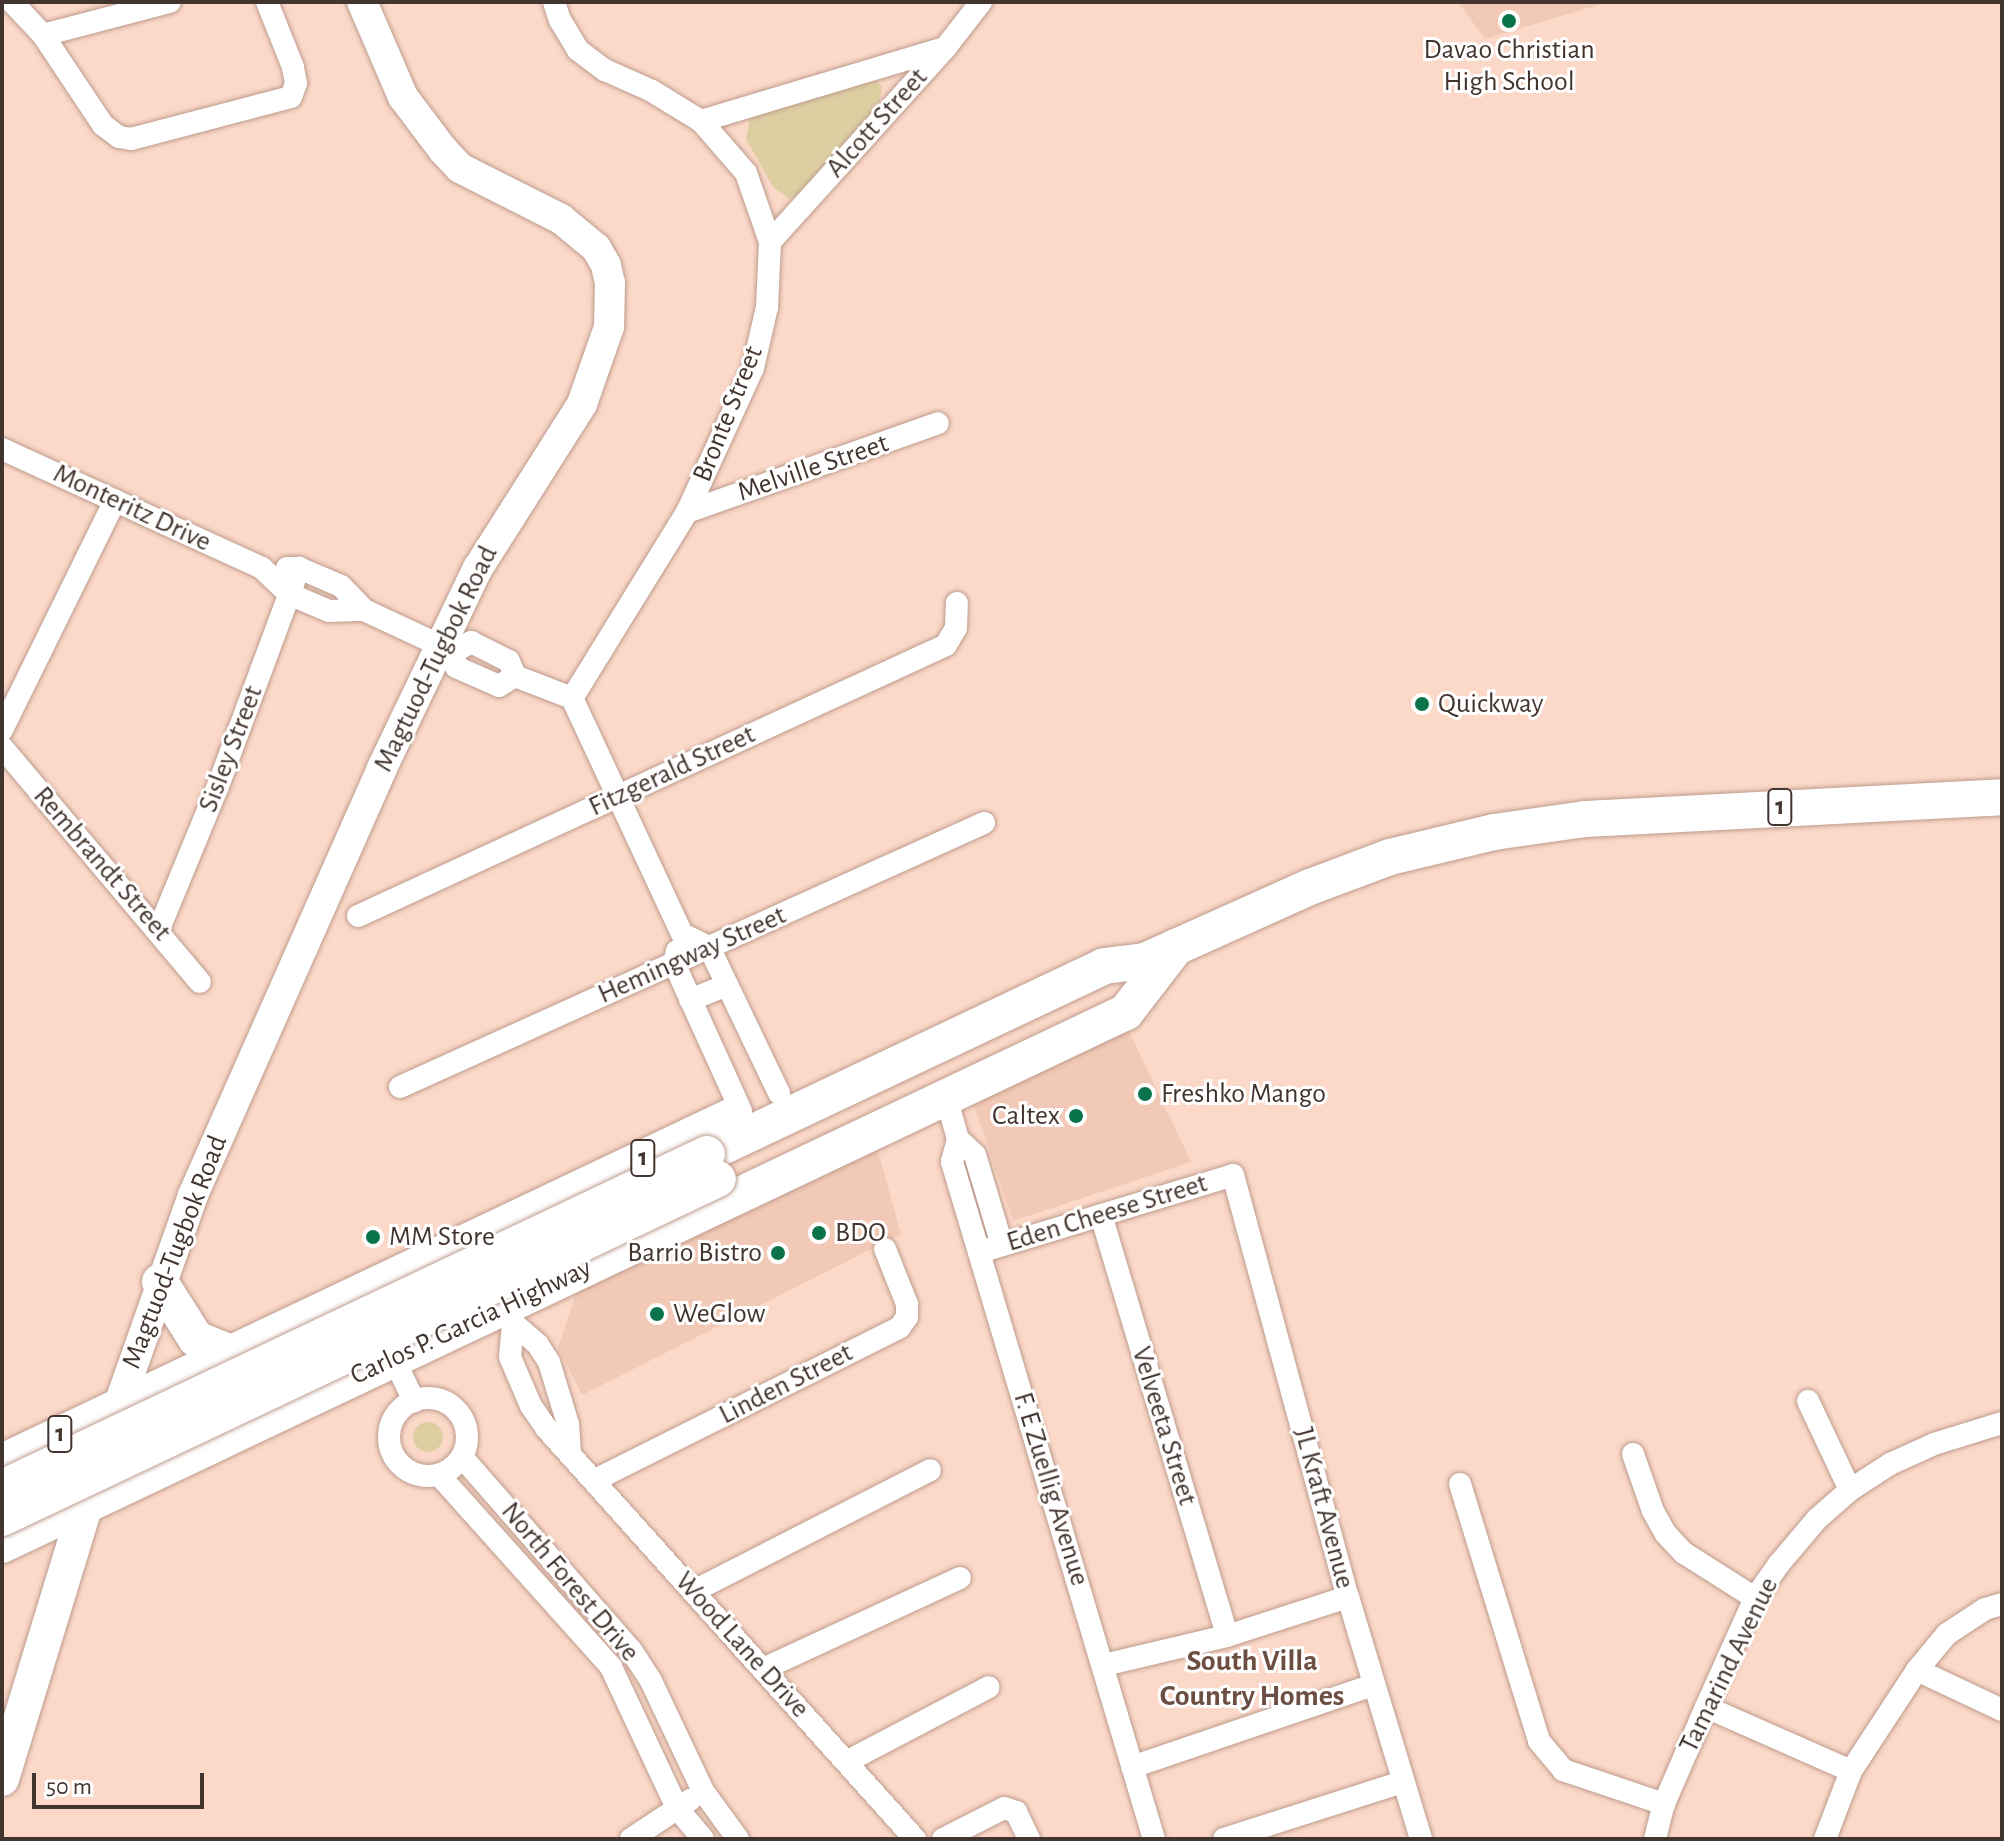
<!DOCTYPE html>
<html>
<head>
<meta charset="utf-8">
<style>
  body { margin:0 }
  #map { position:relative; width:2004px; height:1841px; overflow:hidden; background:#fbd8c8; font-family:"Alegreya Sans",sans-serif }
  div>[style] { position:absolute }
  .built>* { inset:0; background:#f2c9b6 }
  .green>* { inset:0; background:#decfa3 }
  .round { border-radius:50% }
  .roads { filter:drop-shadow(0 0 2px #bd9c8d) drop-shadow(0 0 2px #bd9c8d) }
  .minor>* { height:22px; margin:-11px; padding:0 11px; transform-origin:11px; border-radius:11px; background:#fff }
  .minor>.ring { margin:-11px; padding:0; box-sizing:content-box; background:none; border:22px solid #fff; border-radius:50% }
  .secondary>* { height:30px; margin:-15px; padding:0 15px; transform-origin:15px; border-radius:15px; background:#fff }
  .primary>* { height:34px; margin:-17px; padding:0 17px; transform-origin:17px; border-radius:17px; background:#fff }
  .trunk>* { height:36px; margin:-18px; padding:0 18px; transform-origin:18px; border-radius:18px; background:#fff }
  .bridges { filter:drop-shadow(0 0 2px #bd9c8d) drop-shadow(0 0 2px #bd9c8d) }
  .trunk-bridge>* { height:36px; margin:-18px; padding:0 18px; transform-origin:18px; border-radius:18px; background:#fff }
  .dots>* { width:22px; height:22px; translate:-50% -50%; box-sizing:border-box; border:4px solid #fff; border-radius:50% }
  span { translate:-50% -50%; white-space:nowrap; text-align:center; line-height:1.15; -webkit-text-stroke:6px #fff; paint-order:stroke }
  .shield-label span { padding:2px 6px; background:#fff; border:2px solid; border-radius:6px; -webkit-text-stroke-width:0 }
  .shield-label { font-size:26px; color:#42342e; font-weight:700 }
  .poi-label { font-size:28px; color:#42342e }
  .left { translate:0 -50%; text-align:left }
  .right { translate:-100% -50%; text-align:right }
  .street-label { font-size:28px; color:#42342e }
  .neighbourhood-label { font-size:30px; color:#6c4f42; font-weight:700 }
  .frame { position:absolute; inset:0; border:4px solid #42342e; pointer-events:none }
  .scale { position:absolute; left:32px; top:1773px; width:172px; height:36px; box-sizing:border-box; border:4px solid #42342e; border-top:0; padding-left:10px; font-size:24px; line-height:28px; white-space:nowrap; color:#42342e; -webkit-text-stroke:6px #fff; paint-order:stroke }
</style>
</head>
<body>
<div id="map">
  <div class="built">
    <div style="clip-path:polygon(1458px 2px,1608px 2px,1485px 39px)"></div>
    <div style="clip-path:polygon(1126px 1025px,1191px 1162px,1013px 1221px,972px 1099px)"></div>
    <div style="clip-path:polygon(876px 1144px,901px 1234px,582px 1395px,558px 1348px,580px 1282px)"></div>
  </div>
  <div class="green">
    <div style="clip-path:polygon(875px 80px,882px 86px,879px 107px,812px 188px,790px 199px,773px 187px,746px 139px,750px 118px)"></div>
    <div class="round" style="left:413px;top:1422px;width:30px;height:30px"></div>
  </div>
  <div class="roads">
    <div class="minor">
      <div style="left:12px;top:2px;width:45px;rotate:46.8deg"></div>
      <div style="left:43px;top:35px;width:108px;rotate:56.3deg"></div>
      <div style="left:103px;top:125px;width:20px;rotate:37deg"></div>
      <div style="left:119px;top:137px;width:12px;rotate:9deg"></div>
      <div style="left:131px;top:139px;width:165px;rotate:-14.7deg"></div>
      <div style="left:291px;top:97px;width:15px;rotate:-70deg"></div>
      <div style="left:296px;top:83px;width:16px;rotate:-101deg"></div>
      <div style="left:293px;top:67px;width:70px;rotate:-111.8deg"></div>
      <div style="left:554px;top:2px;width:19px;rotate:72deg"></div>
      <div style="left:560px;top:20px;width:35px;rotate:59deg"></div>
      <div style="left:578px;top:50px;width:34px;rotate:37deg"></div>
      <div style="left:605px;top:70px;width:51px;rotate:24.1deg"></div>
      <div style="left:652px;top:91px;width:57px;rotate:31.5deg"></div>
      <div style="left:701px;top:121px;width:69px;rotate:49.1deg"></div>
      <div style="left:746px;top:173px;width:73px;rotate:70.8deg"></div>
      <div style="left:770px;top:242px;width:65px;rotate:92.6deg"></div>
      <div style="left:767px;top:307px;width:63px;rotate:102.9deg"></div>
      <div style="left:753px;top:368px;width:158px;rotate:114.6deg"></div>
      <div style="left:687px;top:512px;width:219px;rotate:121.7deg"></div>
      <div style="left:43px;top:35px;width:131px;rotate:-14.6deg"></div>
      <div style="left:701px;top:121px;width:255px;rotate:-16.7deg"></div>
      <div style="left:770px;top:242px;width:263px;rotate:-47.9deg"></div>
      <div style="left:946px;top:47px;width:57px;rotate:-52.1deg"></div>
      <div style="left:2px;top:449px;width:286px;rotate:24.6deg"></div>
      <div style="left:262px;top:568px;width:37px;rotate:44deg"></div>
      <div style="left:289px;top:594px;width:43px;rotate:23deg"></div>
      <div style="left:329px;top:611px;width:35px;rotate:-2deg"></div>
      <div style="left:687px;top:512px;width:266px;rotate:-19.5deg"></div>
      <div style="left:287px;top:568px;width:12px"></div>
      <div style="left:299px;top:568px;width:46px;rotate:23.2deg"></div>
      <div style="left:341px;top:586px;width:33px;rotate:46deg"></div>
      <div style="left:364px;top:610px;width:99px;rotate:25deg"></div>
      <div style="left:454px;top:652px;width:15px;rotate:82deg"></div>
      <div style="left:456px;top:667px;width:47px;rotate:23.8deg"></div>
      <div style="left:499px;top:686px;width:19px;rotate:-32deg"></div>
      <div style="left:454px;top:652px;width:20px;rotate:-30deg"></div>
      <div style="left:471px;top:642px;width:42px;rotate:26.6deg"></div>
      <div style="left:509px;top:661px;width:16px;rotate:68deg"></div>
      <div style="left:515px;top:676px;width:61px;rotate:21.1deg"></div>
      <div style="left:572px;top:698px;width:260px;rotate:65deg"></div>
      <div style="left:682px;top:934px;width:30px;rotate:26deg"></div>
      <div style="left:709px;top:947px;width:162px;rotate:64.4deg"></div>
      <div style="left:2px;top:730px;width:256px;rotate:-63.8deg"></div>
      <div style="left:2px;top:747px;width:307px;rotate:49.9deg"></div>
      <div style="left:358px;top:916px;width:647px;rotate:-24.74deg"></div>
      <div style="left:946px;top:645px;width:20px;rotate:-60deg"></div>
      <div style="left:956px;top:628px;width:25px;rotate:-88deg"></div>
      <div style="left:159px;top:929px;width:155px;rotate:-67.6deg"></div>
      <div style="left:218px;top:786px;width:233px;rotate:-69.6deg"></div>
      <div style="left:677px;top:951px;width:12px;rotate:104deg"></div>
      <div style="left:674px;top:963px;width:162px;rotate:65.6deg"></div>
      <div style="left:690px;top:1000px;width:40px;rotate:-22deg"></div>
      <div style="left:400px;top:1087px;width:641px;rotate:-24.33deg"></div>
      <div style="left:946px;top:1097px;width:44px;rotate:74.1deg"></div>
      <div style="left:958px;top:1139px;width:23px;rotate:43deg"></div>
      <div style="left:975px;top:1155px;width:94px;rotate:73.3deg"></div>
      <div style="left:958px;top:1139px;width:24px;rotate:105deg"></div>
      <div style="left:952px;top:1162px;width:706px;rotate:73.39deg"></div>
      <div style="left:1101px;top:1215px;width:439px;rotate:73.3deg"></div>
      <div style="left:980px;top:1252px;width:264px;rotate:-16.9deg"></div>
      <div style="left:1233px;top:1175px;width:437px;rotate:74.8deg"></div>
      <div style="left:1348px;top:1597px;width:253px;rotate:73.2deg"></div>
      <div style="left:509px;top:1315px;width:9px;rotate:63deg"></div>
      <div style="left:513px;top:1323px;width:33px;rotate:41deg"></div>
      <div style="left:538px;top:1345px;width:20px;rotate:57deg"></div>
      <div style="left:549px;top:1362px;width:65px;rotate:73deg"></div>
      <div style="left:568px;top:1424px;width:27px;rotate:86deg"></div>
      <div style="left:513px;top:1323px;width:34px;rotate:95deg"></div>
      <div style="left:510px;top:1357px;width:53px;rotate:66.8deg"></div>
      <div style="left:531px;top:1406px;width:28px;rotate:55deg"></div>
      <div style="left:547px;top:1429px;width:551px;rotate:48.09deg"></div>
      <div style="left:394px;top:1359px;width:47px;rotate:64.5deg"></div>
      <div class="ring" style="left:389px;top:1398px;width:56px;height:56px"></div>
      <div style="left:1808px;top:1401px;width:98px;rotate:64.7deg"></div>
      <div style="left:1633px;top:1454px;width:60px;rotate:70.7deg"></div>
      <div style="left:1653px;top:1511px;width:26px;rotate:61deg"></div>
      <div style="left:1666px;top:1534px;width:26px;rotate:47deg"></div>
      <div style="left:1684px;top:1553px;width:84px;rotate:32.4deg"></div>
      <div style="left:462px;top:1457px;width:257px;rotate:48.8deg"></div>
      <div style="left:631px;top:1650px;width:37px;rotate:57deg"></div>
      <div style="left:651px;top:1681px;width:122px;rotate:64.7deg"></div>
      <div style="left:703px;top:1791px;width:59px;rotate:53.9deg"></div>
      <div style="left:439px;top:1475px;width:258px;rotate:48.1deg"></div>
      <div style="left:611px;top:1667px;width:156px;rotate:64.9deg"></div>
      <div style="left:677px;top:1808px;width:40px;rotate:50deg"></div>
      <div style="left:595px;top:1480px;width:341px;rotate:-26.6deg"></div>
      <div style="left:900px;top:1327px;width:12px;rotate:-55deg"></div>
      <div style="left:907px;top:1317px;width:13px;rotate:-90deg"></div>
      <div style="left:907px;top:1304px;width:59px;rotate:-111.8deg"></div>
      <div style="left:1460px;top:1484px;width:269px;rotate:72.9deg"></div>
      <div style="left:1539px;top:1741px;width:38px;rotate:50deg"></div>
      <div style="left:1563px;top:1770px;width:107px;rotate:18.6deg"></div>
      <div style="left:694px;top:1591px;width:265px;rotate:-27.1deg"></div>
      <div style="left:1104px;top:1665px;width:126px;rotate:-13.3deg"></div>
      <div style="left:1227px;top:1636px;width:127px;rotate:-17.9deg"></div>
      <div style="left:763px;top:1669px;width:217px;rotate:-24.8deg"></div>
      <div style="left:1917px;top:1670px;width:94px;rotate:25.2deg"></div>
      <div style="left:1706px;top:1707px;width:158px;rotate:23.8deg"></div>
      <div style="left:846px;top:1762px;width:161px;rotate:-27.7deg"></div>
      <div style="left:1132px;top:1767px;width:255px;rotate:-18.8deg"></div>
      <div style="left:631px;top:1839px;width:71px;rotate:-33.5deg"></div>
      <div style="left:943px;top:1839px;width:68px;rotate:-26.9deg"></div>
      <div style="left:1004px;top:1808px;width:13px;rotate:18deg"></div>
      <div style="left:1016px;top:1812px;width:30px;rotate:64deg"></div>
      <div style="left:1224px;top:1839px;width:188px;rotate:-17.7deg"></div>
      <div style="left:1655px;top:1839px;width:36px;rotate:-76deg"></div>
      <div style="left:1664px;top:1804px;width:106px;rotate:-66.6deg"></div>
      <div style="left:1706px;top:1707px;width:120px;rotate:-65.8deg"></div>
      <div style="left:1755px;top:1598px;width:42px;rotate:-54.8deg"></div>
      <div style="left:1779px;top:1564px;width:59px;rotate:-49.8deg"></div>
      <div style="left:1817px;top:1519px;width:44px;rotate:-41.3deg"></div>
      <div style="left:1850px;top:1490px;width:48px;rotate:-33deg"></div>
      <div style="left:1890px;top:1464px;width:48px;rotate:-24.4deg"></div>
      <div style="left:1934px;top:1444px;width:71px;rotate:-17.2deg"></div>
      <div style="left:1825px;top:1839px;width:73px;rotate:-69.1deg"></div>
      <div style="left:1851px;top:1771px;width:121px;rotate:-56.8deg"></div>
      <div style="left:1917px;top:1670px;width:47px;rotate:-50.2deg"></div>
      <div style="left:1947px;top:1634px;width:45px;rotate:-33.3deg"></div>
      <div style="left:1985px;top:1609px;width:18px;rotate:-16deg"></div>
    </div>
    <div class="secondary">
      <div style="left:118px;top:1407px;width:225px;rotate:-70.5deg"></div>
      <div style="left:193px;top:1195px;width:467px;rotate:-66.1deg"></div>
      <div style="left:382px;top:768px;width:222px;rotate:-64.4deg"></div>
      <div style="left:478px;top:568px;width:194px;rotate:-57.6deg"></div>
      <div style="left:582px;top:404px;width:82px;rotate:-70.7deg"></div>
      <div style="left:609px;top:327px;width:44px;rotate:-88.7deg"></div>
      <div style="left:610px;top:283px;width:18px;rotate:-103deg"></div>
      <div style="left:606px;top:265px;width:20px;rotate:-120deg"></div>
      <div style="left:596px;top:248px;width:45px;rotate:-140.4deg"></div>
      <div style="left:561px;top:219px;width:113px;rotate:-153.2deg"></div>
      <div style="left:460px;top:168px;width:25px;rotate:-133deg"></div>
      <div style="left:443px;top:150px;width:66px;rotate:-127deg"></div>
      <div style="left:403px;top:97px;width:103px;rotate:-113.3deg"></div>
    </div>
    <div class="primary">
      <div style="left:2px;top:1779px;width:307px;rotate:-73deg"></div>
    </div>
    <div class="trunk">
      <div style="left:707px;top:1154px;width:439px;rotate:-25.3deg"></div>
      <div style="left:1104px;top:966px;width:41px;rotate:-7deg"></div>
      <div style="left:1145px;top:961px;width:181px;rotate:-24.2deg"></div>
      <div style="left:1310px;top:887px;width:85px;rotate:-20.6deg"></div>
      <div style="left:1390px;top:857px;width:107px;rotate:-13.5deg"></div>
      <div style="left:1494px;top:832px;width:92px;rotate:-8.1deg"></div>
      <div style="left:1585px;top:819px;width:418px;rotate:-3deg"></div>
      <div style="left:160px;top:1282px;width:67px;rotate:57.7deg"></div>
      <div style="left:196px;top:1339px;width:38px;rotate:22deg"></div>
      <div style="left:2px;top:1462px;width:810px;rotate:-25.36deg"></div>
      <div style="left:2px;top:1545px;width:1244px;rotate:-25.37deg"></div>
      <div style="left:1126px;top:1012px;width:82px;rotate:-52.4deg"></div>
    </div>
  </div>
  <div class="bridges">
    <div class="trunk-bridge">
      <div style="left:2px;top:1488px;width:780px;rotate:-25.35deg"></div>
      <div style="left:2px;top:1518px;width:792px;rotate:-25.34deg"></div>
    </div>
  </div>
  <div class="dots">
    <div style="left:1509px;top:21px;background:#0a734c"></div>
    <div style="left:1422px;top:704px;background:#0a734c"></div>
    <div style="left:1145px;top:1094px;background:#0a734c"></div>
    <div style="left:1076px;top:1116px;background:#0a734c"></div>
    <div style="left:819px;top:1233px;background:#0a734c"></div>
    <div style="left:373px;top:1237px;background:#0a734c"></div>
    <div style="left:778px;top:1253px;background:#0a734c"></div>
    <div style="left:657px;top:1314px;background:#0a734c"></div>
  </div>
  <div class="shield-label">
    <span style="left:1780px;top:807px">1</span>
    <span style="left:643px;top:1158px">1</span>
    <span style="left:60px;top:1434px">1</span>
  </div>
  <div class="poi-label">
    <span style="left:1509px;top:66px">Davao Christian<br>High School</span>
    <span class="left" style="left:1438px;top:704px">Quickway</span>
    <span class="left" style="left:1161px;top:1094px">Freshko Mango</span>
    <span class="right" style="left:1060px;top:1116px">Caltex</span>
    <span class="left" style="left:835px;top:1233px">BDO</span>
    <span class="left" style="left:389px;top:1237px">MM Store</span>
    <span class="right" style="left:762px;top:1253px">Barrio Bistro</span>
    <span class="left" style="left:673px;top:1314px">WeGlow</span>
  </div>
  <div class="street-label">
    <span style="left:877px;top:123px;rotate:-48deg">Alcott Street</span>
    <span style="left:728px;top:414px;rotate:-68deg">Bronte Street</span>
    <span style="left:813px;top:468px;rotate:-19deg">Melville Street</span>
    <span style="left:132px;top:508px;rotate:25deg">Monteritz Drive</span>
    <span style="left:436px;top:659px;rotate:-64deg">Magtuod-Tugbok Road</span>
    <span style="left:231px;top:749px;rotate:-69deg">Sisley Street</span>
    <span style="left:672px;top:771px;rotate:-25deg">Fitzgerald Street</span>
    <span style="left:102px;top:864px;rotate:49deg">Rembrandt Street</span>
    <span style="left:692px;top:955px;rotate:-24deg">Hemingway Street</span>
    <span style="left:1107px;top:1213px;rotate:-17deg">Eden Cheese Street</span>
    <span style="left:175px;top:1252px;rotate:-69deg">Magtuod-Tugbok Road</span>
    <span style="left:471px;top:1322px;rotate:-25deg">Carlos P. Garcia Highway</span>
    <span style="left:786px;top:1384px;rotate:-27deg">Linden Street</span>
    <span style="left:1164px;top:1426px;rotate:73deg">Velveeta Street</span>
    <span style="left:1051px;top:1489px;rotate:73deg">F. E Zuellig Avenue</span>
    <span style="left:1324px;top:1508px;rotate:75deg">JL Kraft Avenue</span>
    <span style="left:570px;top:1582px;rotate:50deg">North Forest Drive</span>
    <span style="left:742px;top:1645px;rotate:48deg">Wood Lane Drive</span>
    <span style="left:1729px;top:1665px;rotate:-64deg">Tamarind Avenue</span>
  </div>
  <div class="neighbourhood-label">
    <span style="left:1252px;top:1678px">South Villa<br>Country Homes</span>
  </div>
  <div class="frame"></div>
  <div class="scale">50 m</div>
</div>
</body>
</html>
